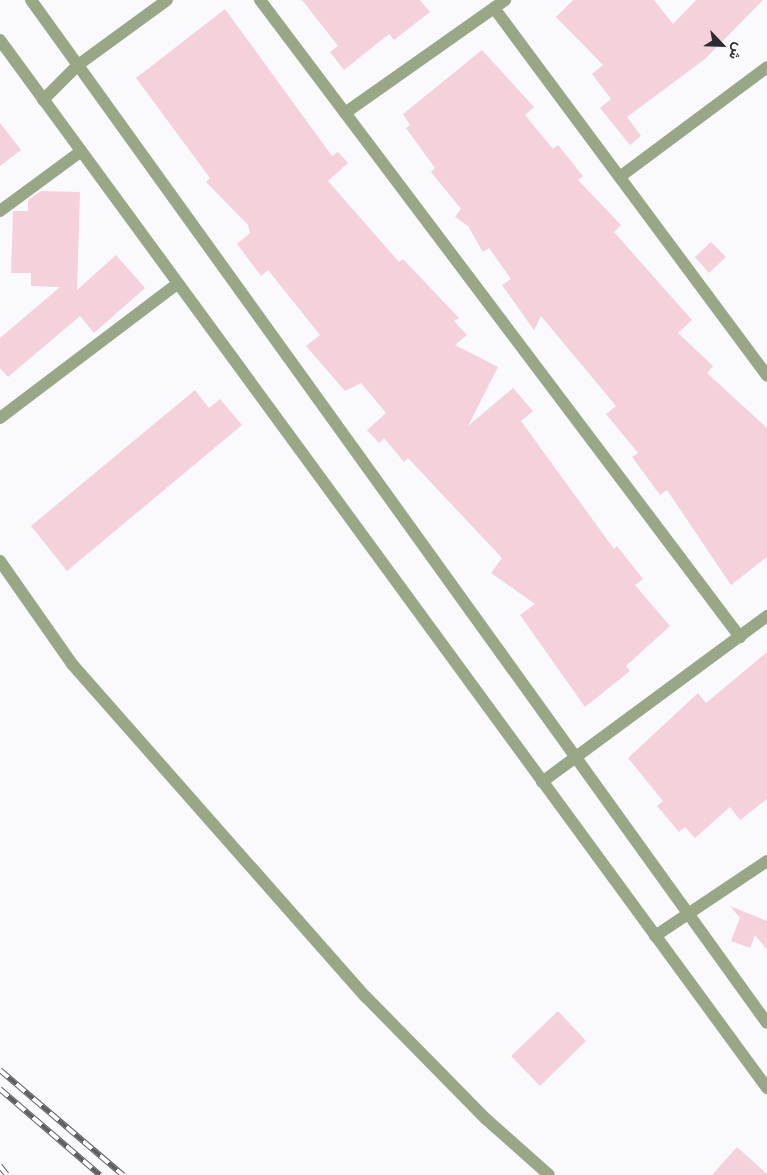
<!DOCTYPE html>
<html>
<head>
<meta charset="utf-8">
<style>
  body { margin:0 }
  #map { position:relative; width:767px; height:1175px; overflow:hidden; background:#fafafe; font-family:"Fira Sans",Vazirmatn,sans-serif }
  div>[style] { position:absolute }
  .building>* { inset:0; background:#f5d1db }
  .minor>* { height:12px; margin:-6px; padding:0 6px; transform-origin:6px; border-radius:6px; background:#9aa786 }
  .tertiary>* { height:12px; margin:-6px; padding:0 6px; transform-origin:6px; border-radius:6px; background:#9aa786 }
  .rail>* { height:5.5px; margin-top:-2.75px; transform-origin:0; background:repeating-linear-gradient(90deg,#fff 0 11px,#5e5f62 0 22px); box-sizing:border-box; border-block:1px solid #5e5f62 }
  span { translate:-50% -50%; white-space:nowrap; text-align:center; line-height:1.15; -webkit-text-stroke:5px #fff; paint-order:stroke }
  .north { position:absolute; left:697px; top:20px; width:50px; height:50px; -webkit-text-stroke:4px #fff; paint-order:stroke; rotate:114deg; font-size:14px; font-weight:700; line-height:20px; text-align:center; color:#2c2d30 }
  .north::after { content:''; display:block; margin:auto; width:18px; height:22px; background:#2c2d30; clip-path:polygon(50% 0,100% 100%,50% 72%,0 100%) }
</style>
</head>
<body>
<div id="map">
  <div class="building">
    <div style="clip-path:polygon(302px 0,420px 0,430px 12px,394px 40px,389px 34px,344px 70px,330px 52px,338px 46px)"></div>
    <div style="clip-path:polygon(573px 0,654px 0,673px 24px,696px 0,763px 0,705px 59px,627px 117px,641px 136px,630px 145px,600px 108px,611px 99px,592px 74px,603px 65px,556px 17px)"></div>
    <div style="clip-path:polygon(225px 9px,332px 156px,338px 152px,348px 163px,328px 181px,399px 262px,403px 259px,459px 318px,454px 321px,467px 335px,455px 345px,498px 367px,468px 426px,513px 388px,533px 411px,521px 421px,614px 549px,617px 546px,643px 579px,635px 585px,670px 626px,626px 666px,630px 671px,585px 707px,520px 615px,535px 604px,491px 573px,502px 558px,408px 458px,404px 462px,384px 438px,379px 443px,367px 430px,386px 413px,361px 383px,345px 391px,306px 346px,320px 335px,268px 270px,261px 276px,237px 244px,250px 233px,248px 225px,206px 182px,210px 178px,136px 78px)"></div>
    <div style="clip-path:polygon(482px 50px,534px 107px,525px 115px,553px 149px,558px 145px,583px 176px,578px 180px,621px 225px,614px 232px,692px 320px,678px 333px,713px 366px,707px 373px,767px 428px,767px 557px,731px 585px,667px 490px,660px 495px,632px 457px,638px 453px,606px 414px,616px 406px,541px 316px,534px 330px,502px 285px,511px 279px,489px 248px,483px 252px,468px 226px,455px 217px,461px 209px,431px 172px,435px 168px,406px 128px,410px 125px,403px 114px)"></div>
    <div style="clip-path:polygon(0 123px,21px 150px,0 166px)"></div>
    <div style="clip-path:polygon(41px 191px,80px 192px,77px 290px,116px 255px,145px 288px,94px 333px,80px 316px,8px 377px,0 368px,0 338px,60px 287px,31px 286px,31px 273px,11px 273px,13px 211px,28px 211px,28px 200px)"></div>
    <div style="clip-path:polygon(711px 242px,726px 257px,709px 273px,695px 257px)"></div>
    <div style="clip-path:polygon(195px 390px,209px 408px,220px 399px,242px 425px,67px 571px,31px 526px)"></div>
    <div style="clip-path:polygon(767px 652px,767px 799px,740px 820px,730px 807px,695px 838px,685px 827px,679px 832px,657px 806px,663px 801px,628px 758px,698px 693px,706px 703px)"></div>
    <div style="clip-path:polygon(730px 906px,767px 921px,767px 950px,755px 935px,750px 948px,731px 941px,740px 918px)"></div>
    <div style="clip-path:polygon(558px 1011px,586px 1041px,540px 1086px,511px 1056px)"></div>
    <div style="clip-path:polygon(737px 1147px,767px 1174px,767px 1175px,712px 1175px)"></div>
  </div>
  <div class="minor">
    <div style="left:260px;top:0;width:798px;rotate:53deg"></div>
    <div style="left:494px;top:8px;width:458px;rotate:53.4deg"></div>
    <div style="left:43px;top:100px;width:49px;rotate:-45deg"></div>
    <div style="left:78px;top:65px;width:110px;rotate:-36.1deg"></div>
    <div style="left:345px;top:113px;width:196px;rotate:-35.2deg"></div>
    <div style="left:621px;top:176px;width:182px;rotate:-36.7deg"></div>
    <div style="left:0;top:211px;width:99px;rotate:-36.4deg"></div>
    <div style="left:0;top:418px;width:222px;rotate:-37.1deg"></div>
    <div style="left:0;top:561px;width:126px;rotate:55deg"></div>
    <div style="left:72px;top:664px;width:444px;rotate:48.6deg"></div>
    <div style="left:366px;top:997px;width:171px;rotate:45.5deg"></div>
    <div style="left:486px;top:1119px;width:84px;rotate:41.6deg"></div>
    <div style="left:542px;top:782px;width:280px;rotate:-36.4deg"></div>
    <div style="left:655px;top:936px;width:135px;rotate:-33.8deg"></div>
  </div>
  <div class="tertiary">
    <div style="left:31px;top:0;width:1260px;rotate:54.27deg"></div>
    <div style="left:0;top:40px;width:1299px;rotate:53.8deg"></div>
  </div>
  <div class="rail">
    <div style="left:0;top:1070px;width:162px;rotate:40.5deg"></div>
    <div style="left:0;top:1089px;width:132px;rotate:40.7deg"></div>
    <div style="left:0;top:1166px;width:11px;rotate:52deg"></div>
  </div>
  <div class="north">ش</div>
</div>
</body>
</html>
